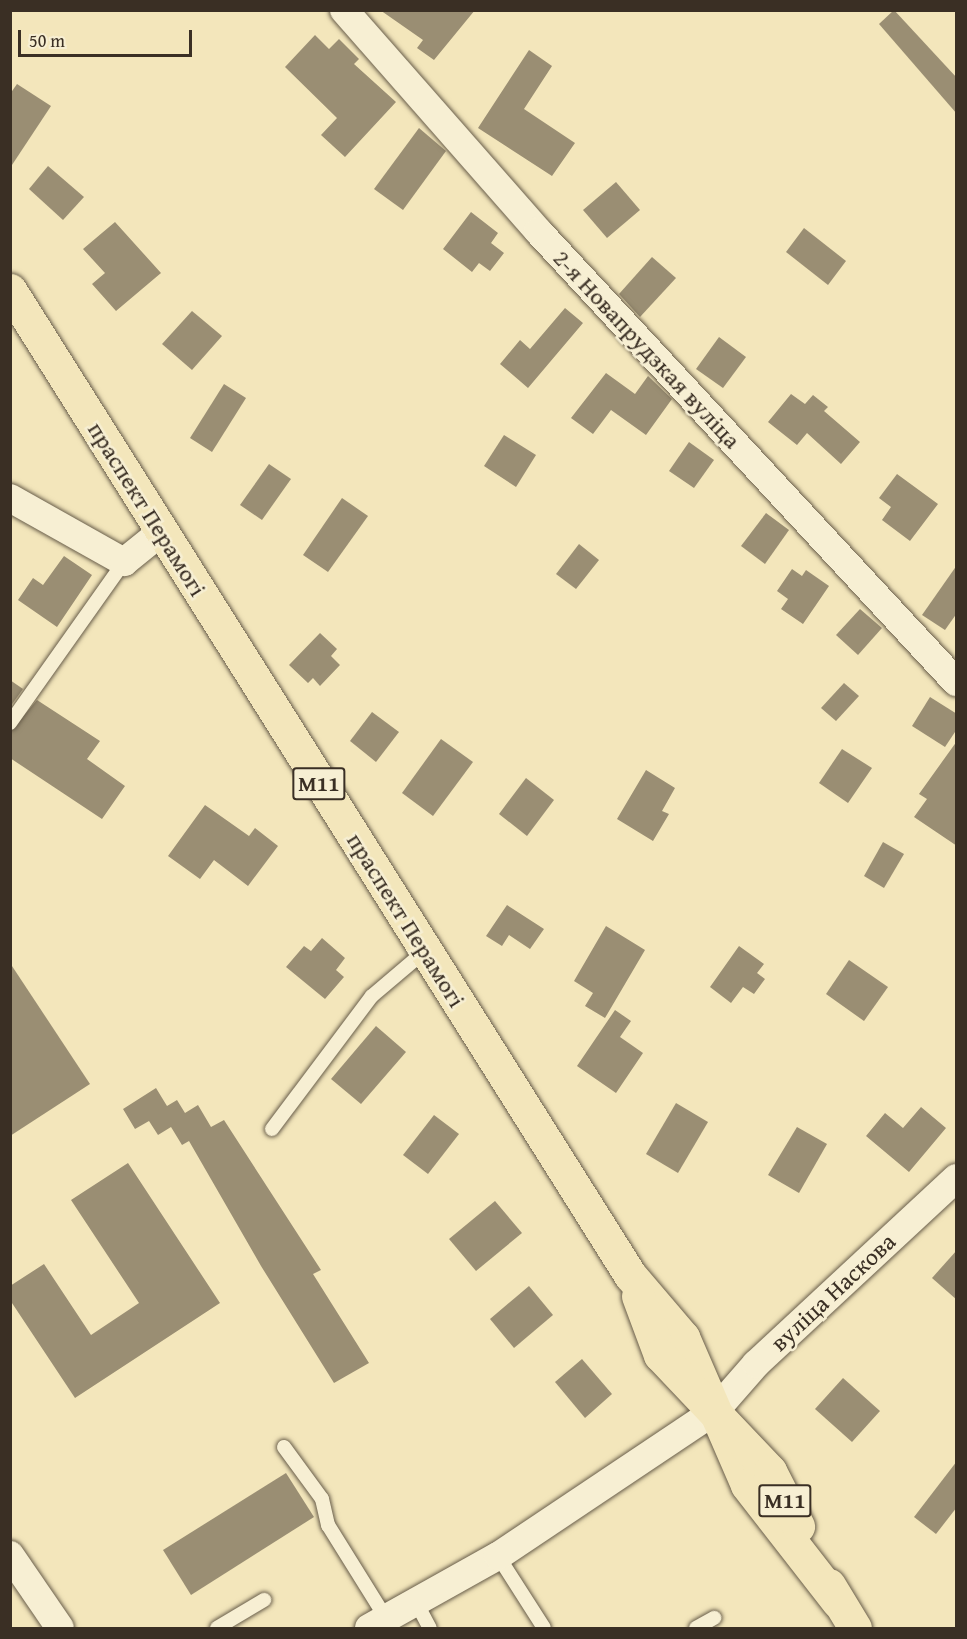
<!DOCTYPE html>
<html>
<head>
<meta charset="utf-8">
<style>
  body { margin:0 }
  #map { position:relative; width:967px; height:1639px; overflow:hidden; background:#f3e6bb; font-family:"Gentium Book Plus",serif }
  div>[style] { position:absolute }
  .building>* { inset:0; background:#9a8e73 }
  .roads { filter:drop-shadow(0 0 2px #685d4a) drop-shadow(0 0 2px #685d4a) }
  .service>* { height:14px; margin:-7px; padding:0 7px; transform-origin:7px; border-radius:7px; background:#f7efd3 }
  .minor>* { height:28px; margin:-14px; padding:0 14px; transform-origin:14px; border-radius:14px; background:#f7efd3 }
  .primary>* { height:33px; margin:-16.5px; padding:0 16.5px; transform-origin:16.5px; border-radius:16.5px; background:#f3e6bb }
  span { translate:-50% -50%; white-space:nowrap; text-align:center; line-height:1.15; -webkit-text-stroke:5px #f7efd3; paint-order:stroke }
  .shield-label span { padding:2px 4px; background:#f7efd3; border:2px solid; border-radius:4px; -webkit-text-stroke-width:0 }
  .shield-label { font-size:22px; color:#3a2f24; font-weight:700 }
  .street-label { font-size:24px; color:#3a2f24 }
  .frame { position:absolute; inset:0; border:12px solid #3a2f24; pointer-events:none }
  .scale { position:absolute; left:18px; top:30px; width:174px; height:27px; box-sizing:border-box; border:3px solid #3a2f24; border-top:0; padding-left:8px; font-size:18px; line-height:21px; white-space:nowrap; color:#3a2f24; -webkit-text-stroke:4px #f7efd3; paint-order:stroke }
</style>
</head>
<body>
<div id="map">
  <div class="building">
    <div style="clip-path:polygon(380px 10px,475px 10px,434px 60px,417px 48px,423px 40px)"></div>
    <div style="clip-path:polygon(894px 10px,957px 78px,957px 114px,879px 24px)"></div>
    <div style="clip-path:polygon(315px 35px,329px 49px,339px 39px,359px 59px,354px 64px,396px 102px,345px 157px,321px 135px,337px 118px,285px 67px)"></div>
    <div style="clip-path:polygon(529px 50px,552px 66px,524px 109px,575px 143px,552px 176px,478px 128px)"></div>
    <div style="clip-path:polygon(17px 84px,51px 106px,10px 168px,10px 94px)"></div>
    <div style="clip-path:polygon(419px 128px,446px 151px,403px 210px,374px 189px)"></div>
    <div style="clip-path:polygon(48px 166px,84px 197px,63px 220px,29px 189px)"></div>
    <div style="clip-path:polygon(616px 182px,640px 210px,607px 238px,583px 210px)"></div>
    <div style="clip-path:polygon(471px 212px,498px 233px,491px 243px,504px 253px,490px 271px,479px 263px,472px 272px,443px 249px)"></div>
    <div style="clip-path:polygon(115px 222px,161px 273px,116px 311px,92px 284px,105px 273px,83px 249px)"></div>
    <div style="clip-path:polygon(804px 228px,846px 261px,828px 285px,786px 252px)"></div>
    <div style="clip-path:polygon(652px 257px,676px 278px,640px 317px,619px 294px)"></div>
    <div style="clip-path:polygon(565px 308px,583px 323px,528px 388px,500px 364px,520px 340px,530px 349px)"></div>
    <div style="clip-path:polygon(192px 311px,222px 336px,192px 370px,162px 344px)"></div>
    <div style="clip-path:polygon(719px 337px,746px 357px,723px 388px,696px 369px)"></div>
    <div style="clip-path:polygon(606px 373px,635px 394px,648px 376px,672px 399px,646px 435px,611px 410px,593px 434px,571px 418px)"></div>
    <div style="clip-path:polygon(224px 384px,246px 398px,212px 452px,190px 438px)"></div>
    <div style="clip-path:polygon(791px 394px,805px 404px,813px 395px,828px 407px,824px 411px,860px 442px,841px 464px,807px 433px,797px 445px,768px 422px)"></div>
    <div style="clip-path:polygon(504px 435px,536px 455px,516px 487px,484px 466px)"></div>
    <div style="clip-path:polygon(689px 442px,714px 460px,694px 488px,669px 471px)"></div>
    <div style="clip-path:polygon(269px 464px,291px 479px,262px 520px,240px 505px)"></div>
    <div style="clip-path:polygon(897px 474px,938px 504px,910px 541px,882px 520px,891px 507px,879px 498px)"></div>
    <div style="clip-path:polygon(342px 498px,368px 516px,328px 572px,303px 555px)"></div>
    <div style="clip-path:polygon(766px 513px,789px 530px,765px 564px,741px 546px)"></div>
    <div style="clip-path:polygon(579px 544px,599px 560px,576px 589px,556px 574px)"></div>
    <div style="clip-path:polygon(64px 556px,92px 575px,57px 627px,18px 600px,33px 578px,43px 585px)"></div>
    <div style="clip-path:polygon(957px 565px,957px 613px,945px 630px,922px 615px)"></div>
    <div style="clip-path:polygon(792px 569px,802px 576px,806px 570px,829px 586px,803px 624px,781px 609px,788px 599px,777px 591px)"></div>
    <div style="clip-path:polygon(860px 609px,882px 628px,858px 655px,836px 635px)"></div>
    <div style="clip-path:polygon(320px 633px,337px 649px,331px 656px,340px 665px,320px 686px,313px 678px,308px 683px,289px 665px)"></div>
    <div style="clip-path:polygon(10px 680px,23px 689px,10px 707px)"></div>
    <div style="clip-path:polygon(844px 683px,859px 696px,836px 721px,821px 708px)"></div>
    <div style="clip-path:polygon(930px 697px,957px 714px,957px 729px,945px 747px,912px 726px)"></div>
    <div style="clip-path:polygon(37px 700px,100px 741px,87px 759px,125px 786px,102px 819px,10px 758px,10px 732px)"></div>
    <div style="clip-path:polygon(372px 712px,399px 732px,376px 762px,350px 741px)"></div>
    <div style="clip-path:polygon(441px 739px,473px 762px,433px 816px,402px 793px)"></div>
    <div style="clip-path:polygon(957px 741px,957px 846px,914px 817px,927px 799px,919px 794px)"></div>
    <div style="clip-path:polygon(842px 749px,872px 768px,848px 803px,819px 783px)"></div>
    <div style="clip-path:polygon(646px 770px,675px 788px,662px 811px,669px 814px,653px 841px,617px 819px)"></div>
    <div style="clip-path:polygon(526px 778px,554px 800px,527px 836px,499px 814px)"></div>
    <div style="clip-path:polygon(205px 805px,249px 836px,255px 828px,278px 846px,248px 886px,214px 860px,200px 879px,168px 856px)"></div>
    <div style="clip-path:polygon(883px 842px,904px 854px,884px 888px,864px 876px)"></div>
    <div style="clip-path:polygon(507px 905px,544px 929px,530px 949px,509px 935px,502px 946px,486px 936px)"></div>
    <div style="clip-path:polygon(606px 926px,645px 950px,605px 1018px,585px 1006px,593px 993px,574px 981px)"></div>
    <div style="clip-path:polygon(322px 938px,345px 958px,336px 970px,344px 977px,325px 999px,286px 967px,304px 946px,311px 951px)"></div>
    <div style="clip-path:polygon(739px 946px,764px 964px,757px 973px,765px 979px,754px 994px,743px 987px,731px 1003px,710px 987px)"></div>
    <div style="clip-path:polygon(849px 960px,888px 987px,864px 1021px,826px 994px)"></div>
    <div style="clip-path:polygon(10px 963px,90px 1084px,10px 1136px)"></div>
    <div style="clip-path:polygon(615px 1010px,631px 1021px,620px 1037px,643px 1053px,616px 1093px,577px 1066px)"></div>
    <div style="clip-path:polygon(376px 1026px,406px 1052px,361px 1104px,331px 1079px)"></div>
    <div style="clip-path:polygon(156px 1088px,167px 1106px,177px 1100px,185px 1113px,198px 1105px,211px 1127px,224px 1120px,321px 1270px,313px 1274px,369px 1363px,334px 1383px,261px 1266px,189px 1141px,182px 1145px,171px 1127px,158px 1135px,149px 1121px,135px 1129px,123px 1109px)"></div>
    <div style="clip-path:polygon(676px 1103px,708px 1122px,678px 1173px,646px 1154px)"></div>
    <div style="clip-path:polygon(921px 1107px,946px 1128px,909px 1172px,866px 1136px,885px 1113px,903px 1128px)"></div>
    <div style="clip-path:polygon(434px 1115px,459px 1134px,428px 1174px,403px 1155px)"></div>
    <div style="clip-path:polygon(797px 1127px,827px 1144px,799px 1193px,768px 1175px)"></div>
    <div style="clip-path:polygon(128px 1163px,220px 1303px,75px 1398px,10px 1300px,10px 1286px,44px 1264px,91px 1335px,139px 1303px,71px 1200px)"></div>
    <div style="clip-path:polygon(495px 1201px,522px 1233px,476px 1271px,449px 1239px)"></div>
    <div style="clip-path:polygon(957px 1250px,957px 1300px,932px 1278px)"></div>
    <div style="clip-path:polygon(529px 1286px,553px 1315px,514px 1348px,490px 1319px)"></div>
    <div style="clip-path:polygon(582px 1359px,612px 1394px,585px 1418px,555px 1382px)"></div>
    <div style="clip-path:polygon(843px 1378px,880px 1411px,852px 1442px,815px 1409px)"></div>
    <div style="clip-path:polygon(957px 1461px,957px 1507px,936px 1534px,914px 1517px)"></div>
    <div style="clip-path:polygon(286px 1473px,314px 1517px,191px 1595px,163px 1550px)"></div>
  </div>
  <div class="roads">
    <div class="service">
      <div style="left:10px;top:723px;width:197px;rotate:-54.7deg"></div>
      <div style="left:272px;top:1129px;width:166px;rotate:-53.1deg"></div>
      <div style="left:372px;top:996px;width:70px;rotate:-40.3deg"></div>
      <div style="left:284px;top:1447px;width:64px;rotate:53.8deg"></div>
      <div style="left:322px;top:1499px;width:27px;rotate:77deg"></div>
      <div style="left:328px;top:1525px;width:110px;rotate:58.1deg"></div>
      <div style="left:498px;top:1556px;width:85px;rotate:57.4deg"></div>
      <div style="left:417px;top:1604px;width:27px;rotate:62deg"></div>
      <div style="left:217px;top:1628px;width:55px;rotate:-30.8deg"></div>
      <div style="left:696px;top:1628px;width:21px;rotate:-29deg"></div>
    </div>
    <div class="minor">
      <div style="left:344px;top:10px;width:294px;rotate:48.7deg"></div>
      <div style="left:538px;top:231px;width:615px;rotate:47.17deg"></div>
      <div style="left:10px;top:498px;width:131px;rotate:29.3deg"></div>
      <div style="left:124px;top:562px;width:48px;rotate:-39deg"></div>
      <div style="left:10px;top:1555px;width:88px;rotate:55.6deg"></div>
      <div style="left:369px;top:1628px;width:148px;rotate:-29.2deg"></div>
      <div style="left:498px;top:1556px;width:261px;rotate:-33.8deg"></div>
      <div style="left:715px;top:1411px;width:62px;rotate:-48.9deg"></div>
      <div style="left:756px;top:1364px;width:273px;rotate:-42.9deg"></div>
    </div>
    <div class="primary">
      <div style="left:10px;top:290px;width:1164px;rotate:57.81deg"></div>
      <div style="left:630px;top:1275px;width:82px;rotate:49.5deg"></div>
      <div style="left:683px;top:1337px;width:161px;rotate:66.6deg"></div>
      <div style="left:747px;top:1485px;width:148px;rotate:52.1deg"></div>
      <div style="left:638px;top:1296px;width:63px;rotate:69.6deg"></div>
      <div style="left:660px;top:1355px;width:160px;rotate:46.5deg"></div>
      <div style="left:770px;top:1471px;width:62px;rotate:63deg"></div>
      <div style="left:829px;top:1585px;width:50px;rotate:58.8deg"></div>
    </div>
  </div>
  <div class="shield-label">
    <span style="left:319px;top:784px">М11</span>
    <span style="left:785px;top:1501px">М11</span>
  </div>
  <div class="street-label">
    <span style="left:647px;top:349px;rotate:47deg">2-я Новапрудзкая вуліца</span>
    <span style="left:147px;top:509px;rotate:58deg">праспект Перамогі</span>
    <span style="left:406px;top:920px;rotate:58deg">праспект Перамогі</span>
    <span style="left:833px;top:1292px;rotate:-43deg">вуліца Наскова</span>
  </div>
  <div class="frame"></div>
  <div class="scale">50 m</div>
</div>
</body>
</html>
